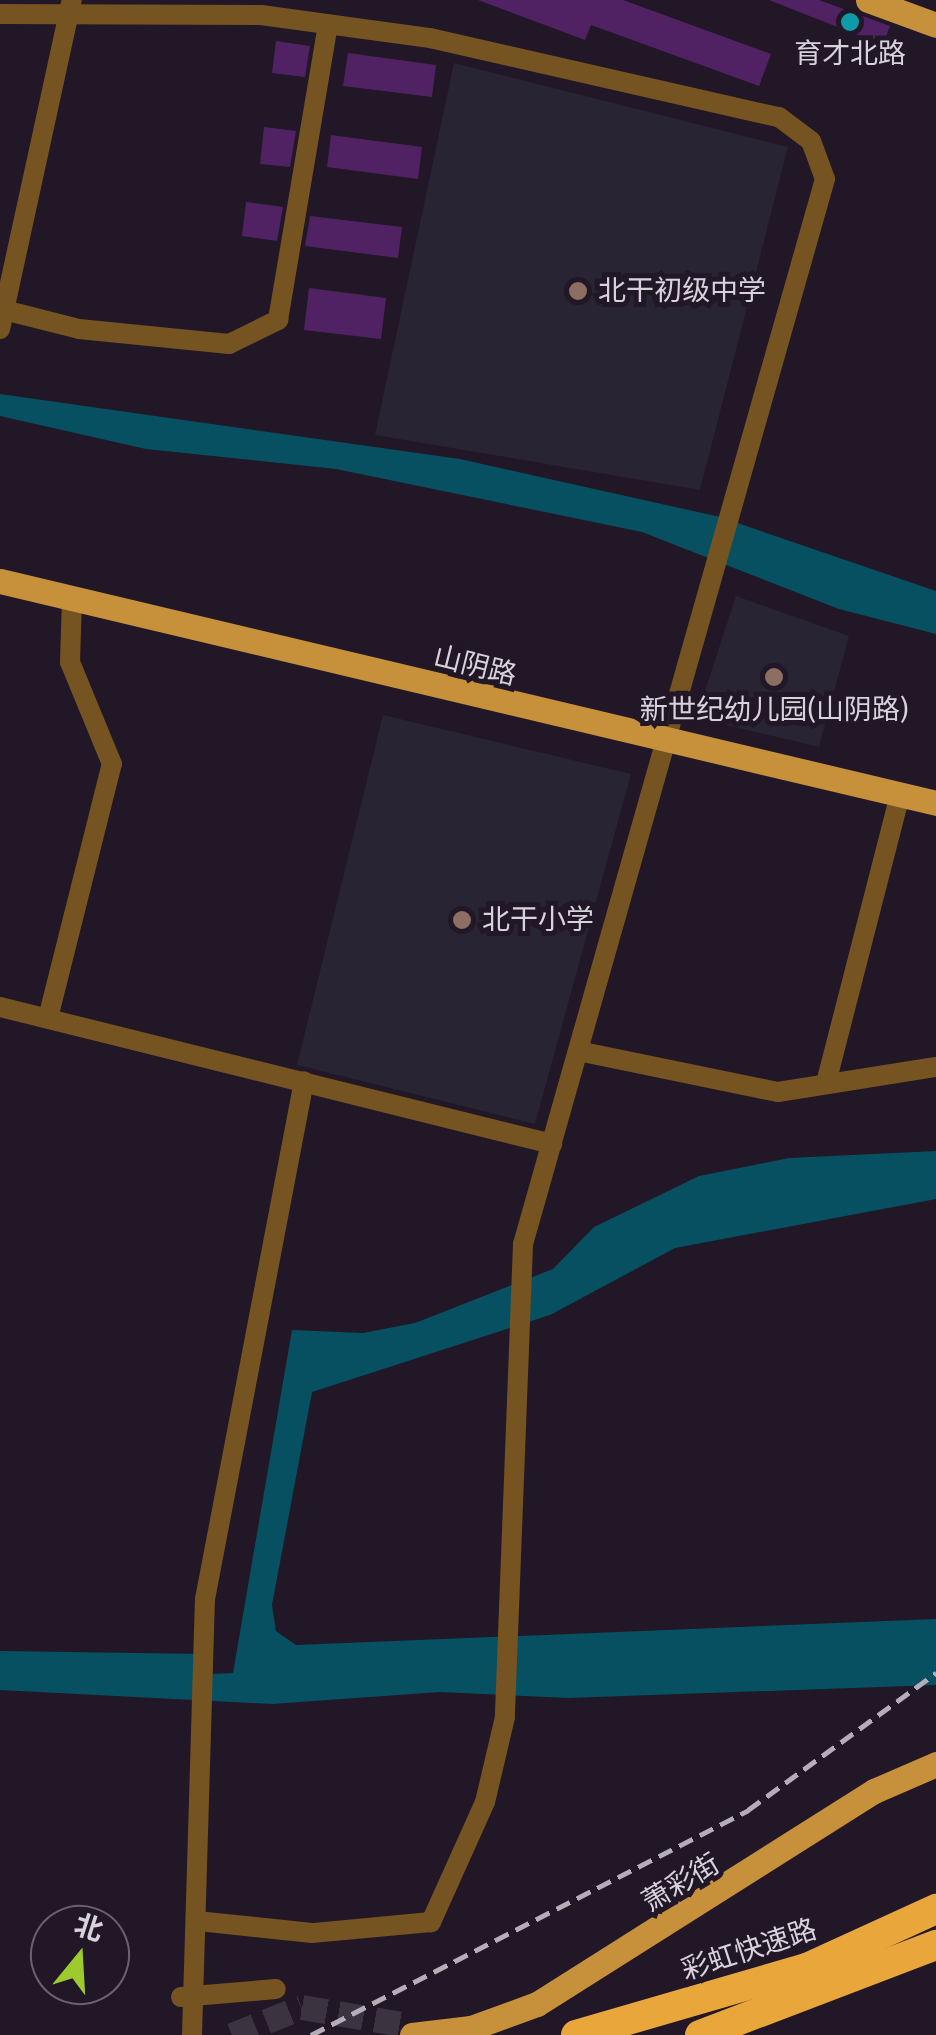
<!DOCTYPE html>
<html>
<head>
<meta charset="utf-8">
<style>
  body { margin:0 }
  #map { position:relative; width:936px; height:2035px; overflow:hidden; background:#211726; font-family:"Fira Sans Condensed","Noto Sans SC",sans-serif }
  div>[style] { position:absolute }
  .education>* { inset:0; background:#282433 }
  .water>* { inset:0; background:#065062 }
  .building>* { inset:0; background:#502264 }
  .major-tunnel>* { height:25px; margin-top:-12.5px; transform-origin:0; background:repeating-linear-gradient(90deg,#3c3341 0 25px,transparent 0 37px) }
  .minor>* { height:20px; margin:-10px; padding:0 10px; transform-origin:10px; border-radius:10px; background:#755421 }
  .major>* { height:25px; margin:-12.5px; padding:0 12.5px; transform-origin:12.5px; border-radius:12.5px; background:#c7903a }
  .highway>* { height:30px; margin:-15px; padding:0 15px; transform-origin:15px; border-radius:15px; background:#e9a73b }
  .rail>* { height:5px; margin-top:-2.5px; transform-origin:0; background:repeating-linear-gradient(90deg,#b5aeb9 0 15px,transparent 0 23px) }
  .dots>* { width:28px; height:28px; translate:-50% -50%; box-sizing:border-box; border:5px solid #211726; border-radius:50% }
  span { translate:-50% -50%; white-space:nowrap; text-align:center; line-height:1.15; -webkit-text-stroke:10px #211726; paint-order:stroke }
  .poi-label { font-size:28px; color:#d8d2dc }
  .left { translate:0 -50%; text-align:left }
  .street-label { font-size:28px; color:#d8d2dc }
  .north { position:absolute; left:30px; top:1905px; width:100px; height:100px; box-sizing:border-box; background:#211726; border:2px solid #6a626f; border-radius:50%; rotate:18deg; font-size:28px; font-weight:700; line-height:40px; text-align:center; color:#d8d2dc }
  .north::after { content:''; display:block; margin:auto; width:35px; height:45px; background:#9eca2e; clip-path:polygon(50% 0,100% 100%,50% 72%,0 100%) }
</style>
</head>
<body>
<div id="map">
  <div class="education">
    <div style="clip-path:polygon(454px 63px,788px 147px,700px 490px,375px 435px)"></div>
    <div style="clip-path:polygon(736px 596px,849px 636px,819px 747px,696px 718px)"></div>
    <div style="clip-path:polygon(383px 715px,631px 774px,535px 1124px,297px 1065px)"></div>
  </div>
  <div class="water">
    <div style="clip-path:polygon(0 394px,460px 459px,720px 517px,936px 591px,936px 634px,839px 609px,642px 532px,336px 469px,146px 449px,0 416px)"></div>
    <div style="clip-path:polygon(936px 1151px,936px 1199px,675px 1248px,550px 1315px,312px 1392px,272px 1605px,276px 1631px,296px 1645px,936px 1619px,936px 1685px,568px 1698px,440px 1692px,272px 1704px,0 1690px,0 1651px,203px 1654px,212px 1674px,233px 1673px,292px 1330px,363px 1333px,415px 1323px,553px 1269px,594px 1227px,699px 1176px,789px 1158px)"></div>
  </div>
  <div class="building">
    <div style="clip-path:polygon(478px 0,623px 0,771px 54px,759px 86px,591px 25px,585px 40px)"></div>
    <div style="clip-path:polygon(769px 0,819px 0,890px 26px,883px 45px)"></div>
    <div style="clip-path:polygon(276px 41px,310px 46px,305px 77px,272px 73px)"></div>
    <div style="clip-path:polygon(348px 53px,436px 65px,432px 97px,343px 86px)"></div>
    <div style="clip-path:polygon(264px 127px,296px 131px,290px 167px,260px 164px)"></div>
    <div style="clip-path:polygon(331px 135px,422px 147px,418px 179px,327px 167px)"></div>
    <div style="clip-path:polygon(246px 202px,283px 207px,277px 241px,242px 236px)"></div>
    <div style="clip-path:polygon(310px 216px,402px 227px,398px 258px,305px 246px)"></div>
    <div style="clip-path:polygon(309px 288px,386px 298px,381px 339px,304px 330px)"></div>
  </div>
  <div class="major-tunnel">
    <div style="left:232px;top:2035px;width:75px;rotate:-21.8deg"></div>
    <div style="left:302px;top:2007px;width:108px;rotate:9.6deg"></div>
  </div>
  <div class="minor">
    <div style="left:0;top:14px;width:261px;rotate:0.2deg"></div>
    <div style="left:261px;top:15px;width:171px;rotate:7.8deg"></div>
    <div style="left:430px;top:38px;width:358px;rotate:12.8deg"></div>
    <div style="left:779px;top:117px;width:40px;rotate:37deg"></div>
    <div style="left:811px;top:141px;width:40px;rotate:69.8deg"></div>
    <div style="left:825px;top:179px;width:1107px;rotate:105.83deg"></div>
    <div style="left:523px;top:1244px;width:473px;rotate:92.2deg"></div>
    <div style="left:505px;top:1717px;width:87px;rotate:103.2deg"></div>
    <div style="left:485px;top:1802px;width:132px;rotate:114.2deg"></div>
    <div style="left:431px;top:1922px;width:120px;rotate:174.7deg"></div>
    <div style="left:312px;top:1933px;width:116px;rotate:-174deg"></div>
    <div style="left:4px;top:310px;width:77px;rotate:14.2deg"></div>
    <div style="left:79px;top:329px;width:151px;rotate:5.7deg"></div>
    <div style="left:229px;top:344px;width:55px;rotate:-26.1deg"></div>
    <div style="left:278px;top:320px;width:300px;rotate:-80.4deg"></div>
    <div style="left:0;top:329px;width:337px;rotate:-77.7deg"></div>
    <div style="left:0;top:1007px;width:569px;rotate:13.94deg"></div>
    <div style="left:48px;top:1018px;width:262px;rotate:-75.9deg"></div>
    <div style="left:112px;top:764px;width:110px;rotate:-112.4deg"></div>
    <div style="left:70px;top:662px;width:63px;rotate:-88.2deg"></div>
    <div style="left:578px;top:1051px;width:204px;rotate:11.6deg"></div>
    <div style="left:778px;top:1092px;width:160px;rotate:-9deg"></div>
    <div style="left:826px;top:1083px;width:297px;rotate:-75.6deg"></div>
    <div style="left:181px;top:1997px;width:95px;rotate:-4.8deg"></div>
    <div style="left:192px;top:2035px;width:436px;rotate:-88.3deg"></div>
    <div style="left:205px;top:1599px;width:527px;rotate:-79.18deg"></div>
  </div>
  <div class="major">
    <div style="left:868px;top:0;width:72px;rotate:20.2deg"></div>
    <div style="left:0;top:581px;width:962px;rotate:13.34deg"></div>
    <div style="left:412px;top:2035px;width:59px;rotate:-6.8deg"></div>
    <div style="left:471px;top:2028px;width:70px;rotate:-20deg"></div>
    <div style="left:537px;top:2004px;width:399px;rotate:-32.3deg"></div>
    <div style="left:874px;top:1791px;width:68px;rotate:-23.5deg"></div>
  </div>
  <div class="highway">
    <div style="left:576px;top:2035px;width:241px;rotate:-16.2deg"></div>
    <div style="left:807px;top:1968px;width:142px;rotate:-24.6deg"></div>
    <div style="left:700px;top:2035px;width:253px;rotate:-20.9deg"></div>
  </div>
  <div class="rail">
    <div style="left:311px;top:2035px;width:492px;rotate:-27.2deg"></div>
    <div style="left:748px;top:1810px;width:233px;rotate:-36.1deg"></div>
  </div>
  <div class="dots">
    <div style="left:850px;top:22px;background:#0f9aa8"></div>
    <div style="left:578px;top:291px;background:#8d6e63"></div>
    <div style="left:774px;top:677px;background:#8d6e63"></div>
    <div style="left:462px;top:920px;background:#8d6e63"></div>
  </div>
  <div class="poi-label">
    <span style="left:850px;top:54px">育才北路</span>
    <span class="left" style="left:598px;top:291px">北干初级中学</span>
    <span style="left:774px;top:710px">新世纪幼儿园(山阴路)</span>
    <span class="left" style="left:482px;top:920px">北干小学</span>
  </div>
  <div class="street-label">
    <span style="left:475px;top:666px;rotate:14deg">山阴路</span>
    <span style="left:681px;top:1883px;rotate:-31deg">萧彩街</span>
    <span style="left:749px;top:1950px;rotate:-18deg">彩虹快速路</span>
  </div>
  <div class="north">北</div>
</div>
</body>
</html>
